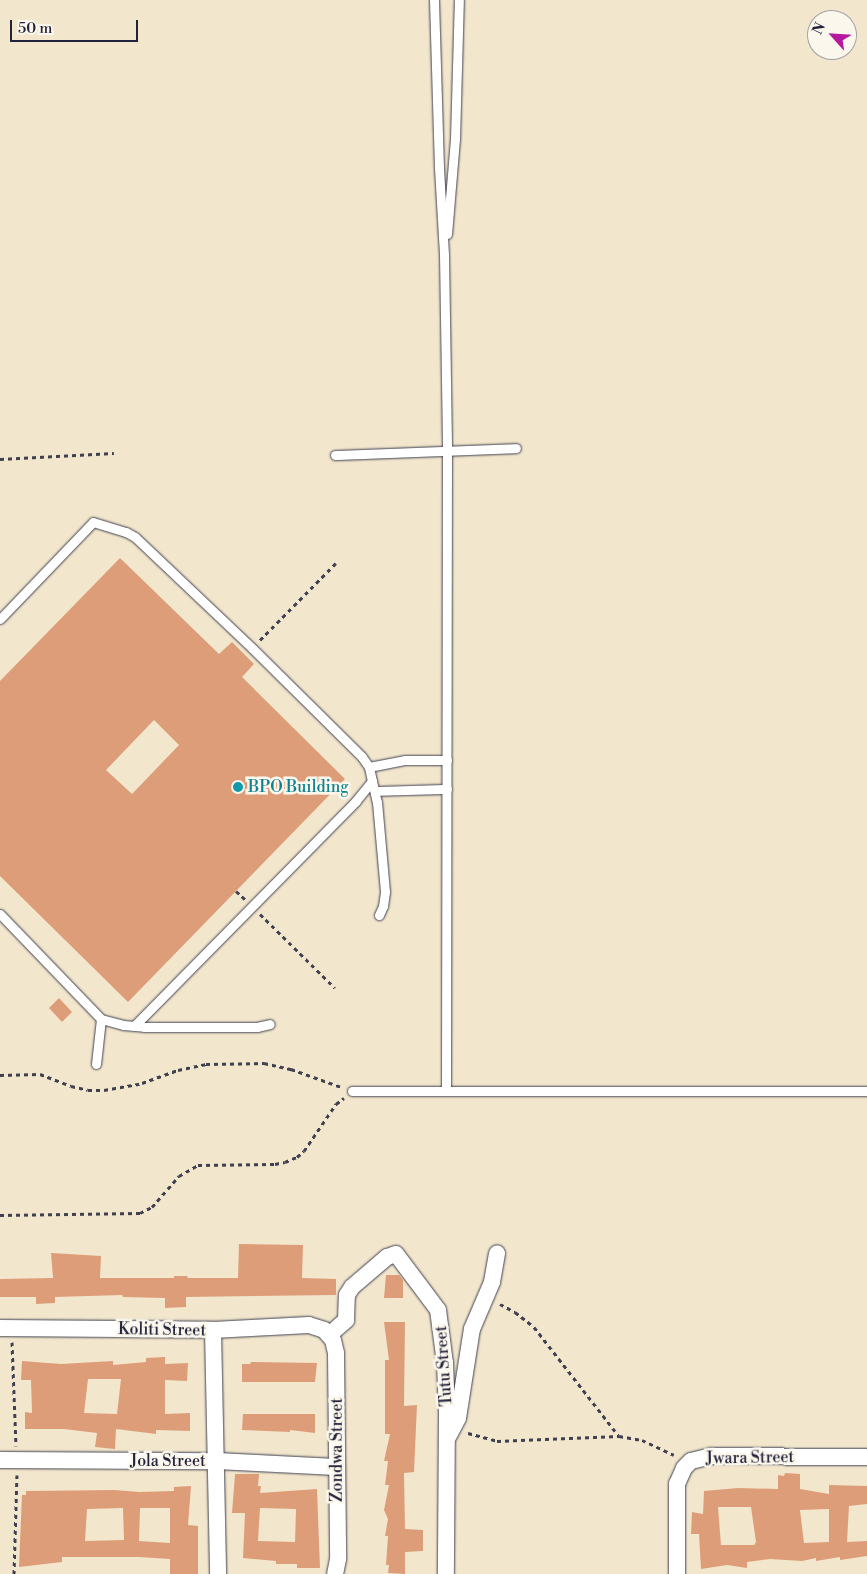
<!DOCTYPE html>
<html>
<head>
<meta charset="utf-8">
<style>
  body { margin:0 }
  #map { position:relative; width:867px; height:1574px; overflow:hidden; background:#f2e7cd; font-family:"Libre Bodoni",serif }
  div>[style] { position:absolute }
  .building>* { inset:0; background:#de9d79 }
  .path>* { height:3px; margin-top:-1.5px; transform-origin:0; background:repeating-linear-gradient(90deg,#414051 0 4px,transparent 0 8px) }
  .roads { filter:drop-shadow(0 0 1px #414051) drop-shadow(0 0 1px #414051) }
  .service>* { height:9px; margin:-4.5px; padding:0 4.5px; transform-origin:4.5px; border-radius:4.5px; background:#fff }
  .minor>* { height:16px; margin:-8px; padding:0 8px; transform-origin:8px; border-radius:8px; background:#fff }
  .dots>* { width:14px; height:14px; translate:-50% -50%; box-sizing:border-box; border:2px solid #fbf7ec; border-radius:50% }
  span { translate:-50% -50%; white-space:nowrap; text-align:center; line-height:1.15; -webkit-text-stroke:5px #fbf7ec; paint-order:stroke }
  .culture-label { font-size:16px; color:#0d838f }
  .left { translate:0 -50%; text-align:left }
  .street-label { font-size:16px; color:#22223b }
  .north { position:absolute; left:807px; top:10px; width:50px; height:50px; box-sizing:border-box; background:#fbf7ec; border:1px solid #a4a2a5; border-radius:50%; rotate:296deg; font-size:14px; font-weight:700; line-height:20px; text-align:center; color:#22223b }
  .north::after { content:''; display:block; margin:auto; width:18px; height:22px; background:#b5179e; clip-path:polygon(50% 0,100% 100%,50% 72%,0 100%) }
  .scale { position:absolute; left:10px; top:20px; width:128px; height:22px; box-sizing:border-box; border:2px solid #22223b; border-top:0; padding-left:6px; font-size:15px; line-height:18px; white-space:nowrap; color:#22223b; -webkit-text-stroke:4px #fbf7ec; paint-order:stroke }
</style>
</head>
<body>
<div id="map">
  <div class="building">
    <div style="clip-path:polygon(evenodd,120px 558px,219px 654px,232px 642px,254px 664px,242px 677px,345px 779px,128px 1002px,0 876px,0 681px,120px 558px,154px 720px,179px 745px,132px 794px,106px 770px,154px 720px)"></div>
    <div style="clip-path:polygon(59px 998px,72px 1012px,62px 1022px,49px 1008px)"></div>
    <div style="clip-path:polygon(239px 1244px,303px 1245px,302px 1278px,336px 1279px,336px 1295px,186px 1297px,186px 1307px,165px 1308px,165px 1298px,123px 1297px,122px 1295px,55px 1297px,55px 1303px,36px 1304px,36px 1297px,0 1297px,0 1279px,53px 1278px,51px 1253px,101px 1256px,100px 1278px,174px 1278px,174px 1276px,187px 1276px,188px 1278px,238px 1278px)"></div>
    <div style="clip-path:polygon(386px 1275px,399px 1275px,403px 1280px,403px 1298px,384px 1298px)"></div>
    <div style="clip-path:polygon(384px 1322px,405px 1322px,404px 1406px,417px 1405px,414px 1472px,404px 1473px,405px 1529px,423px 1530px,423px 1551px,405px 1552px,405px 1574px,388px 1573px,389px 1565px,386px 1565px,388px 1536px,385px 1536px,388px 1519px,384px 1510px,389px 1485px,385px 1485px,388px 1461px,384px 1461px,390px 1434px,385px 1434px,385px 1360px,389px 1360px)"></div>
    <div style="clip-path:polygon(evenodd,165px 1357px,165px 1364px,188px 1363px,187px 1381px,165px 1380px,165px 1414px,190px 1413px,190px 1431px,156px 1430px,156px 1434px,116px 1429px,115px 1449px,95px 1447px,97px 1433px,64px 1429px,25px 1429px,25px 1412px,32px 1413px,31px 1380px,21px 1380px,22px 1361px,61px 1364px,113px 1361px,113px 1365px,146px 1362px,146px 1358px,165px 1357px,88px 1379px,121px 1379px,117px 1414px,84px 1413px,88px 1379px)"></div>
    <div style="clip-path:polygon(251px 1362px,317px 1363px,315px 1382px,242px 1382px,242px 1364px,250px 1364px)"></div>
    <div style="clip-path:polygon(243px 1414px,315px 1414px,315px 1433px,290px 1430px,290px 1432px,242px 1430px)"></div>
    <div style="clip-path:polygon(evenodd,785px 1473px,800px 1474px,800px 1489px,829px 1494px,829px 1485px,867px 1486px,867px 1504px,849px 1506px,847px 1542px,867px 1541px,867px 1556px,840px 1560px,840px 1557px,816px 1561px,816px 1558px,802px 1561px,770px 1559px,747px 1562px,747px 1568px,727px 1565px,701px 1569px,699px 1534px,691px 1534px,692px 1512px,703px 1514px,704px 1491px,738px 1488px,778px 1489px,778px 1475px,784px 1476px,785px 1473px,718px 1507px,751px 1507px,756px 1542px,754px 1545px,721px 1545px,718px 1507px,785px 1473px,829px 1509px,829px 1542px,804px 1543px,800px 1510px,829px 1509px)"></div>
    <div style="clip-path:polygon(evenodd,235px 1474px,259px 1474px,258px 1486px,261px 1486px,260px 1493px,317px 1489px,320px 1568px,297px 1568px,297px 1564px,276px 1564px,276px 1561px,243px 1558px,245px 1513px,232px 1513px,235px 1474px,260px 1508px,296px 1509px,295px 1542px,258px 1541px,260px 1508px)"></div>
    <div style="clip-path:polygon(evenodd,191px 1486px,188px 1525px,198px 1526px,198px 1574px,170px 1574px,170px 1559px,139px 1557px,62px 1557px,62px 1562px,19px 1567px,22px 1495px,26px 1495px,26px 1491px,115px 1490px,139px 1492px,174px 1491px,174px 1487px,191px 1486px,123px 1508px,124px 1540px,85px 1541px,87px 1509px,123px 1508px,191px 1486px,140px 1508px,170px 1508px,170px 1543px,139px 1541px,140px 1508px)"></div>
  </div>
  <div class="path">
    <div style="left:0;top:459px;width:114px;rotate:-3deg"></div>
    <div style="left:260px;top:640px;width:108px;rotate:-45.4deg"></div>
    <div style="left:236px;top:891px;width:12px;rotate:42deg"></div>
    <div style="left:260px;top:914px;width:105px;rotate:44.6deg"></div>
    <div style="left:0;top:1075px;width:40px;rotate:-1.4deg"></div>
    <div style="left:40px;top:1074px;width:33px;rotate:21deg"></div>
    <div style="left:71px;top:1086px;width:17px;rotate:13deg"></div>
    <div style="left:88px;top:1090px;width:16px"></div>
    <div style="left:104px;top:1090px;width:39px;rotate:-10deg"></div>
    <div style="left:142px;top:1083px;width:38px;rotate:-20deg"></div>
    <div style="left:178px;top:1070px;width:29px;rotate:-12deg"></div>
    <div style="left:206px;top:1064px;width:58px;rotate:-1deg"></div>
    <div style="left:264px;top:1063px;width:28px;rotate:13deg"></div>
    <div style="left:291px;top:1069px;width:53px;rotate:19.8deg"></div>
    <div style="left:0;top:1215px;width:140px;rotate:-0.8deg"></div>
    <div style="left:140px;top:1213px;width:13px;rotate:-27deg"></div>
    <div style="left:152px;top:1207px;width:41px;rotate:-48.9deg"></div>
    <div style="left:179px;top:1176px;width:22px;rotate:-30deg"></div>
    <div style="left:198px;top:1165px;width:77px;rotate:-0.7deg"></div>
    <div style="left:275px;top:1164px;width:10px;rotate:-11deg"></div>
    <div style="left:285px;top:1162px;width:13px;rotate:-23deg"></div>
    <div style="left:297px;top:1157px;width:9px;rotate:-41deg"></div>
    <div style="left:304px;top:1151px;width:57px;rotate:-55.8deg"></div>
    <div style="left:336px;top:1104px;width:10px;rotate:-37deg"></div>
    <div style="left:500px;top:1304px;width:17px;rotate:28deg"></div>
    <div style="left:515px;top:1312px;width:24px;rotate:38deg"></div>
    <div style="left:534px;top:1327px;width:137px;rotate:52.1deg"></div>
    <div style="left:12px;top:1342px;width:104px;rotate:87.8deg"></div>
    <div style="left:468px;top:1433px;width:30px;rotate:15deg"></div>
    <div style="left:497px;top:1441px;width:122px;rotate:-2.3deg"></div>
    <div style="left:619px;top:1436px;width:23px;rotate:10deg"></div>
    <div style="left:642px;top:1440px;width:35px;rotate:25deg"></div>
    <div style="left:14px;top:1574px;width:99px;rotate:-88.3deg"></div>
  </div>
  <div class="roads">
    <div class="service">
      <div style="left:434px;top:0;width:168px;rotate:88.3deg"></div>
      <div style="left:439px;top:168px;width:86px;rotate:86.7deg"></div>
      <div style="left:444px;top:254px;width:195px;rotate:89.1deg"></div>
      <div style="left:447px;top:449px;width:642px;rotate:90.09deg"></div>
      <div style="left:447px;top:234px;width:95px;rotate:-85.2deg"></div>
      <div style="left:455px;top:139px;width:139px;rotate:-88.4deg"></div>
      <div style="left:335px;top:455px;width:181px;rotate:-2.2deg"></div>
      <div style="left:0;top:619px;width:134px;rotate:-46.2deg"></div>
      <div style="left:93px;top:522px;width:34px;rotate:17deg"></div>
      <div style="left:126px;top:532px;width:10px;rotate:29deg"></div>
      <div style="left:135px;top:537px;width:161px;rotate:43.5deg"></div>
      <div style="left:252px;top:648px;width:155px;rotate:44.7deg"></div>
      <div style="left:362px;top:757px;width:12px;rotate:55deg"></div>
      <div style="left:369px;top:767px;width:14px;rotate:78deg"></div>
      <div style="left:372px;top:781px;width:26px;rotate:129deg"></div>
      <div style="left:356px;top:801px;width:316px;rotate:134.6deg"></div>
      <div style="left:369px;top:767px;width:37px;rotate:-11deg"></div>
      <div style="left:405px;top:760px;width:42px"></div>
      <div style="left:372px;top:781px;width:22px;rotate:77deg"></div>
      <div style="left:377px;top:802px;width:90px;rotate:84.9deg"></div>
      <div style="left:385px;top:892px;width:14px;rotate:98deg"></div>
      <div style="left:383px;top:906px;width:10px;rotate:114deg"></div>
      <div style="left:375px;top:791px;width:72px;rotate:-1.6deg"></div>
      <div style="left:0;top:914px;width:146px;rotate:46.1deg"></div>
      <div style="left:101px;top:1019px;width:23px;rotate:15deg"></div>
      <div style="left:123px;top:1025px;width:21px;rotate:5deg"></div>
      <div style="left:144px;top:1027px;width:113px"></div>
      <div style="left:257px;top:1027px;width:13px;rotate:-13deg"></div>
      <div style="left:96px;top:1064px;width:45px;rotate:-83.7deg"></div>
      <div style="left:352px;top:1091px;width:515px"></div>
    </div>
    <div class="minor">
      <div style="left:0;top:1328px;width:213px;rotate:0.5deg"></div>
      <div style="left:213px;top:1330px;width:96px;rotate:-3deg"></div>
      <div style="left:309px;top:1325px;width:16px;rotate:18deg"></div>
      <div style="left:324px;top:1330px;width:13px;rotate:48deg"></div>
      <div style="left:333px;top:1340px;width:13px;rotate:77deg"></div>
      <div style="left:336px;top:1353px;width:206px;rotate:89.4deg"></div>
      <div style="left:338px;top:1559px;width:15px;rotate:101deg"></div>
      <div style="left:213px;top:1330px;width:244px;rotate:88.8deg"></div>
      <div style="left:329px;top:1335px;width:23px;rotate:-41deg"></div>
      <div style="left:346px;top:1320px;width:25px;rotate:-88deg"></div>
      <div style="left:347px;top:1295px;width:9px;rotate:-58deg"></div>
      <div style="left:352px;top:1287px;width:46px;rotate:-40.6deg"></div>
      <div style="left:387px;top:1257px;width:9px;rotate:-18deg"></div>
      <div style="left:396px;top:1254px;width:70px;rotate:53.1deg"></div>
      <div style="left:438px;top:1310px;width:53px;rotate:82.5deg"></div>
      <div style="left:445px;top:1363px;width:49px;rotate:87.7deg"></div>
      <div style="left:447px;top:1412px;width:162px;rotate:90.4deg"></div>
      <div style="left:448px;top:1437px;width:21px;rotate:-62deg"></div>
      <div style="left:458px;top:1418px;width:90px;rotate:-81.1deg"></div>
      <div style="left:472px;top:1329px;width:51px;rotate:-66.9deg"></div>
      <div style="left:492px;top:1282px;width:29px;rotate:-80deg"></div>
      <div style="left:0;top:1460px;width:217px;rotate:0.3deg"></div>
      <div style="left:217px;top:1461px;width:119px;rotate:2.9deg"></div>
      <div style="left:677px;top:1574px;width:90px;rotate:-90deg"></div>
      <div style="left:677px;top:1484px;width:17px;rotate:-66deg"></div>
      <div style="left:684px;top:1468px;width:10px;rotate:-45deg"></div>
      <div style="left:691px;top:1461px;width:21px;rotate:-14deg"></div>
      <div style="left:711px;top:1456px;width:156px;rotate:0.4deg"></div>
    </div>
  </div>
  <div class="dots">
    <div style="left:238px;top:787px;background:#0f9aa8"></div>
  </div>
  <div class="culture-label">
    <span class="left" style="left:248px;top:787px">BPO Building</span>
  </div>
  <div class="street-label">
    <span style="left:162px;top:1330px;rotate:1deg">Koliti Street</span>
    <span style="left:444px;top:1366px;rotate:-94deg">Tutu Street</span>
    <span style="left:337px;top:1450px;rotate:-90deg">Zondwa Street</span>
    <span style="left:750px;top:1458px;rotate:-1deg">Jwara Street</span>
    <span style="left:168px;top:1461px">Jola Street</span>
  </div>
  <div class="north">N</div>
  <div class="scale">50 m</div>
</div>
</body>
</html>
